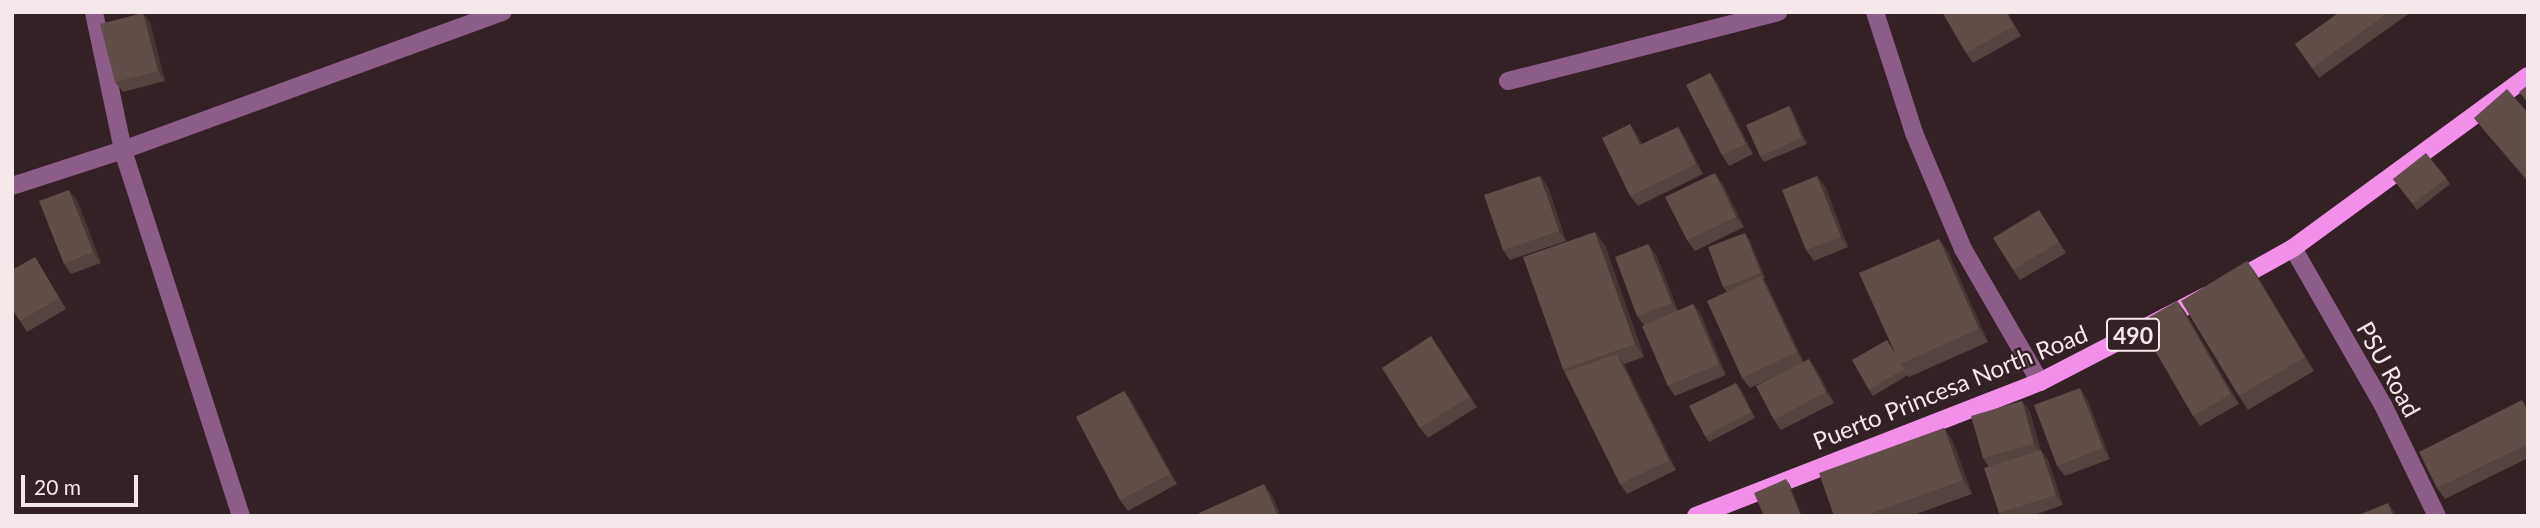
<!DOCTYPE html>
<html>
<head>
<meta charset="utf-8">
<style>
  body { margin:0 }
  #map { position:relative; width:2540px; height:528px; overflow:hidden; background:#332126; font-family:Lato,sans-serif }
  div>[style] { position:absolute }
  .lane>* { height:18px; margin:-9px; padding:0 9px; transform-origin:9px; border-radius:9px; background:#8c5d87 }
  .street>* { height:18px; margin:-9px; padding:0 9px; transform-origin:9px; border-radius:9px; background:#8c5d87 }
  .primary>* { height:18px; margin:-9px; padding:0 9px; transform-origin:9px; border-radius:9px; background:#f290e9 }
  .wall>* { inset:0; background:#54433f }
  .shaded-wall>* { inset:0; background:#453733 }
  .building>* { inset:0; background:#624e49 }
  span { translate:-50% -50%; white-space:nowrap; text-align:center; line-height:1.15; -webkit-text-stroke:5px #332126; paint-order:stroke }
  .shield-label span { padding:2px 5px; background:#332126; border:2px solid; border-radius:5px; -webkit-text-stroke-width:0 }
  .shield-label { font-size:23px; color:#f5e8eb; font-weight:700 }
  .street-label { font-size:24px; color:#f5e8eb }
  .frame { position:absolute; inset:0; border:14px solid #f5e8eb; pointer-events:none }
  .scale { position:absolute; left:21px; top:475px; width:117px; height:32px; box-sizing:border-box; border:4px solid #f5e8eb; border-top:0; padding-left:9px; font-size:21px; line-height:24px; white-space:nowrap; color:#f5e8eb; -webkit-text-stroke:5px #332126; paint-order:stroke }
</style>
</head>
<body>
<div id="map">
  <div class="lane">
    <div style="left:1508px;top:81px;width:279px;rotate:-14.3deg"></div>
  </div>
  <div class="street">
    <div style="left:1875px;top:12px;width:127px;rotate:72.1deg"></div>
    <div style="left:1914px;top:133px;width:126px;rotate:67.1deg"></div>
    <div style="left:1963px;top:249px;width:154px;rotate:59.9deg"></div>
    <div style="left:12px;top:186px;width:117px;rotate:-18deg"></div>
    <div style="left:123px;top:150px;width:141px;rotate:-101.9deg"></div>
    <div style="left:2293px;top:248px;width:181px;rotate:60.2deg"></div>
    <div style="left:2383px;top:405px;width:123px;rotate:64.1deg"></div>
    <div style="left:241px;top:516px;width:385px;rotate:-107.9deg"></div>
    <div style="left:123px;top:150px;width:404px;rotate:-20deg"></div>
  </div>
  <div class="primary">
    <div style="left:2234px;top:281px;width:68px;rotate:-29.2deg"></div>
    <div style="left:2293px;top:248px;width:291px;rotate:-36.2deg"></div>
    <div style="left:1696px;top:516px;width:369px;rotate:-21.3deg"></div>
    <div style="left:2040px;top:382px;width:187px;rotate:-27.4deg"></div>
  </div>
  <div class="wall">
    <div style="clip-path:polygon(2007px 12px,2021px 36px,1973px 63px,1966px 53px)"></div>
    <div style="clip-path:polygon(2340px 12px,2411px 12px,2319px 78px,2295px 44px)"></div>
    <div style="clip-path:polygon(143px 13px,150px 23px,165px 81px,123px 92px,115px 82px)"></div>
    <div style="clip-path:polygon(1710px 73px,1717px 83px,1753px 154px,1729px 166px,1722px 155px)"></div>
    <div style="clip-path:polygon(1789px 106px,1793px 112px,1807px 144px,1764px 162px,1760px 156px)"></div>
    <div style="clip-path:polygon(2528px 113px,2528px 182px,2482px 128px,2474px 118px)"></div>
    <div style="clip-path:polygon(1630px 124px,1637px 135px,1642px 144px,1678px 127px,1685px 138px,1703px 174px,1638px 206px,1630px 196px)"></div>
    <div style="clip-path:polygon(2446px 178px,2450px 184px,2417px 210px,2393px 179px)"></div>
    <div style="clip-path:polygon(1722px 183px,1744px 227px,1695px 251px,1687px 240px)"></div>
    <div style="clip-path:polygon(1825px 186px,1848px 247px,1814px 261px,1806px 250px)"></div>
    <div style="clip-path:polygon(1548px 187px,1566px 241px,1510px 260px,1503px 250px)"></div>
    <div style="clip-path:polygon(77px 200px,101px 263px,71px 274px,64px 264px)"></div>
    <div style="clip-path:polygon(2039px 210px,2066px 253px,2020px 280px,2013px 270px)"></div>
    <div style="clip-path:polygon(1749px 239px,1765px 278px,1763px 279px,1768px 287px,1803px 361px,1816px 369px,1834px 403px,1781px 430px,1774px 420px,1774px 377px,1750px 388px,1742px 378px,1727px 292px,1723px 287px)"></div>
    <div style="clip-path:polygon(1939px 239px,1948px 252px,1988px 342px,1909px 377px,1908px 375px,1873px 396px,1869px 390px,1894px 351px)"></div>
    <div style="clip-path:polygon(1648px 244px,1656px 255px,1678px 311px,1693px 304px,1701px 315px,1726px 375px,1675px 396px,1668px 386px,1644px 325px,1637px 316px)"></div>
    <div style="clip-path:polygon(1605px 245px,1644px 357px,1624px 364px,1676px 470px,1627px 494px,1620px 484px,1563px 369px)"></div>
    <div style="clip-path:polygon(35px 257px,66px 309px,27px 332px,20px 321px)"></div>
    <div style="clip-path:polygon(2247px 261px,2256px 274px,2314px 371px,2248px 410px,2239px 396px)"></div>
    <div style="clip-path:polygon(2177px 301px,2185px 312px,2239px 404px,2200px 426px,2193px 416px)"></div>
    <div style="clip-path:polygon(1438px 347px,1477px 407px,1428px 438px,1420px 428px)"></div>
    <div style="clip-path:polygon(1741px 389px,1755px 418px,1709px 442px,1705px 436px)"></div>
    <div style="clip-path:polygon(1124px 391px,1132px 402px,1177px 484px,1128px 511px,1120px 500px)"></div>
    <div style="clip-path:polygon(2087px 399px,2110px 459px,2065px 476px,2057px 466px)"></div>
    <div style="clip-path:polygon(2022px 401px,2030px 412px,2040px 450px,2048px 460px,2063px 505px,2031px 516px,2000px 516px,1999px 513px,1989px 467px,1983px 458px)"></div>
    <div style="clip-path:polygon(2528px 408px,2528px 458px,2445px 499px,2437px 488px)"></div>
    <div style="clip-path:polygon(1944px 428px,1953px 442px,1972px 494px,1911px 516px,1834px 516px)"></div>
  </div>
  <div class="shaded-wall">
    <div style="clip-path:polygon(2006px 12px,2007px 12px,2021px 36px,2014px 26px)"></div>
    <div style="clip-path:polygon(143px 13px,150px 23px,165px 81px,158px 71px)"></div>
    <div style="clip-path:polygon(1710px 73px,1717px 83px,1753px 154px,1746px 144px)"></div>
    <div style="clip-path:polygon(1789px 106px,1793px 112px,1807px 144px,1802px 138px)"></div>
    <div style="clip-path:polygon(1630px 124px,1637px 135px,1647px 155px,1640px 145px)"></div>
    <div style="clip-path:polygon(1678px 127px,1685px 138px,1703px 174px,1696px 164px)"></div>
    <div style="clip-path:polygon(1715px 173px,1722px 183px,1744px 227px,1736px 217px)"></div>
    <div style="clip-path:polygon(1540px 176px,1548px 187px,1566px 241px,1559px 231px)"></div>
    <div style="clip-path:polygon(1817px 176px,1825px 186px,1848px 247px,1841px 237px)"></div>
    <div style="clip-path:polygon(69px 190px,77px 200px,101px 263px,93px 252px)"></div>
    <div style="clip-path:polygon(1595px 232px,1605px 245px,1644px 357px,1635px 344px)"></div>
    <div style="clip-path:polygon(1745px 233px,1749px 239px,1765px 278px,1761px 273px)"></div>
    <div style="clip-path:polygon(1939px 239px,1948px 252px,1988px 342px,1979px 329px)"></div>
    <div style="clip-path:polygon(1648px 244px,1656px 255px,1679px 313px,1672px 303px)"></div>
    <div style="clip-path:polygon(2247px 261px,2256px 274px,2314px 371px,2305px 357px)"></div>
    <div style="clip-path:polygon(1761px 276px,1768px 287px,1804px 363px,1797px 352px)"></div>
    <div style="clip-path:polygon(2177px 301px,2185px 312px,2239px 404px,2231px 394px)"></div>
    <div style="clip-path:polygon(1693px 304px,1701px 315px,1726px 375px,1719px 364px)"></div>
    <div style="clip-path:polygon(1617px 354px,1624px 364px,1676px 470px,1669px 460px)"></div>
    <div style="clip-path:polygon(1809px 359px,1816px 369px,1834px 403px,1826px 392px)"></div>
    <div style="clip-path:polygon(1736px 383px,1741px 389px,1755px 418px,1751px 412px)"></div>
    <div style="clip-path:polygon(2080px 388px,2087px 399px,2110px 459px,2103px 448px)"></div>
    <div style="clip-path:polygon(1124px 391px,1132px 402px,1177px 484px,1170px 474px)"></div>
    <div style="clip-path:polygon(2022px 401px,2030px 412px,2042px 454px,2034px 444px)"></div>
    <div style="clip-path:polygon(1944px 428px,1953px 442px,1972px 494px,1963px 480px)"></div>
    <div style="clip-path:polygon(2041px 450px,2048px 460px,2063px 505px,2056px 495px)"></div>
    <div style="clip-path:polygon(1786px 479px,1790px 485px,1802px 516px,1801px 516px)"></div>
    <div style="clip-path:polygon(1264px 484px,1273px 497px,1281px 516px,1278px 516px)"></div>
    <div style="clip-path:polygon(2388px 503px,2395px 513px,2396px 516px,2393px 516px)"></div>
  </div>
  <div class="building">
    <div style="clip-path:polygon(1942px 12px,2006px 12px,2014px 26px,1966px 53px)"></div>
    <div style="clip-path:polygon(2340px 12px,2389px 12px,2312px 68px,2295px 44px)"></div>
    <div style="clip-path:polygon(143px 13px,158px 71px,115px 82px,100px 24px)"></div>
    <div style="clip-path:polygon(1710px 73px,1746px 144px,1722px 155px,1686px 85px)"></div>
    <div style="clip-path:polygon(2528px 85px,2528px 103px,2519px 92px)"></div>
    <div style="clip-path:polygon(2507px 89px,2528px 113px,2527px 179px,2474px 118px)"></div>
    <div style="clip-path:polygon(1789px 106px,1802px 138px,1760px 156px,1746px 125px)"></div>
    <div style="clip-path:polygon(1630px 124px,1640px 145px,1678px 127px,1696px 164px,1630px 196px,1602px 138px)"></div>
    <div style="clip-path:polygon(2426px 153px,2446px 178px,2413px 204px,2393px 179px)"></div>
    <div style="clip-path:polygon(1715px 173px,1736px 217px,1687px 240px,1665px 197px)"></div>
    <div style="clip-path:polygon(1540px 176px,1559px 231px,1503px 250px,1484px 195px)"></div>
    <div style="clip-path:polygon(1817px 176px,1841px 237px,1806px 250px,1782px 190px)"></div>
    <div style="clip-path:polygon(69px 190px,93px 252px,64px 264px,39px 201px)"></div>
    <div style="clip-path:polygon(2039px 210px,2059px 242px,2013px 270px,1993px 238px)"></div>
    <div style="clip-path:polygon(1595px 232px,1635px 344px,1563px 369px,1523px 257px)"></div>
    <div style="clip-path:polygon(1745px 233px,1761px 273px,1723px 287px,1708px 247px)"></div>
    <div style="clip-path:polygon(1939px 239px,1979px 329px,1900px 364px,1859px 273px)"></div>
    <div style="clip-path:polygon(1648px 244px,1672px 303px,1637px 316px,1615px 257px)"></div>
    <div style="clip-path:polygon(35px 257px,59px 298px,20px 321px,12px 309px,12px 270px)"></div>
    <div style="clip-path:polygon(2247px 261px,2305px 357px,2239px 396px,2181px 301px)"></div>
    <div style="clip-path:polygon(1761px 276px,1797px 352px,1742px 378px,1707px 301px)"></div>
    <div style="clip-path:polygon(2177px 301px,2231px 394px,2193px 416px,2139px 323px)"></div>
    <div style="clip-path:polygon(1693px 304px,1719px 364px,1668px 386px,1642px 326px)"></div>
    <div style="clip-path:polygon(1431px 336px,1469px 397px,1420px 428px,1382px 368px)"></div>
    <div style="clip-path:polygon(1887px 340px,1904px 369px,1869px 390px,1852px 360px)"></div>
    <div style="clip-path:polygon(1617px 354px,1669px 460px,1620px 484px,1565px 372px)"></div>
    <div style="clip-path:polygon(1809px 359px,1826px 392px,1774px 420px,1756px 386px)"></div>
    <div style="clip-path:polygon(1736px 383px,1751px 412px,1705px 436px,1689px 406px)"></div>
    <div style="clip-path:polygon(2080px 388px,2103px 448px,2057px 466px,2034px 405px)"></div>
    <div style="clip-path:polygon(1124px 391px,1170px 474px,1120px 500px,1076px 417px)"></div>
    <div style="clip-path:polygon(2522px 400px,2528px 411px,2528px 444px,2437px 488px,2419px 452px)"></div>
    <div style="clip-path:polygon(2022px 401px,2034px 444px,1983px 458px,1971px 416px)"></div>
    <div style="clip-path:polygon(1944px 428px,1963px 480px,1864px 516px,1834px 516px,1819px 473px)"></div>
    <div style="clip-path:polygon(2041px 450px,2056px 495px,1999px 513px,1984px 468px)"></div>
    <div style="clip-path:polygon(1786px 479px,1801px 516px,1764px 516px,1754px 493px)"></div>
    <div style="clip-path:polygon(1264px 484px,1278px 516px,1201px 516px,1199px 513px)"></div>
    <div style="clip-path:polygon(2388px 503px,2393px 516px,2356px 516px)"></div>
  </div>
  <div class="shield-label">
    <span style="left:2133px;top:335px">490</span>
  </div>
  <div class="street-label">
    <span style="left:2389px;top:369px;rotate:61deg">PSU Road</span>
    <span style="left:1950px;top:387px;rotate:-22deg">Puerto Princesa North Road</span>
  </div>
  <div class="frame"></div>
  <div class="scale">20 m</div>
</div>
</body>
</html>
